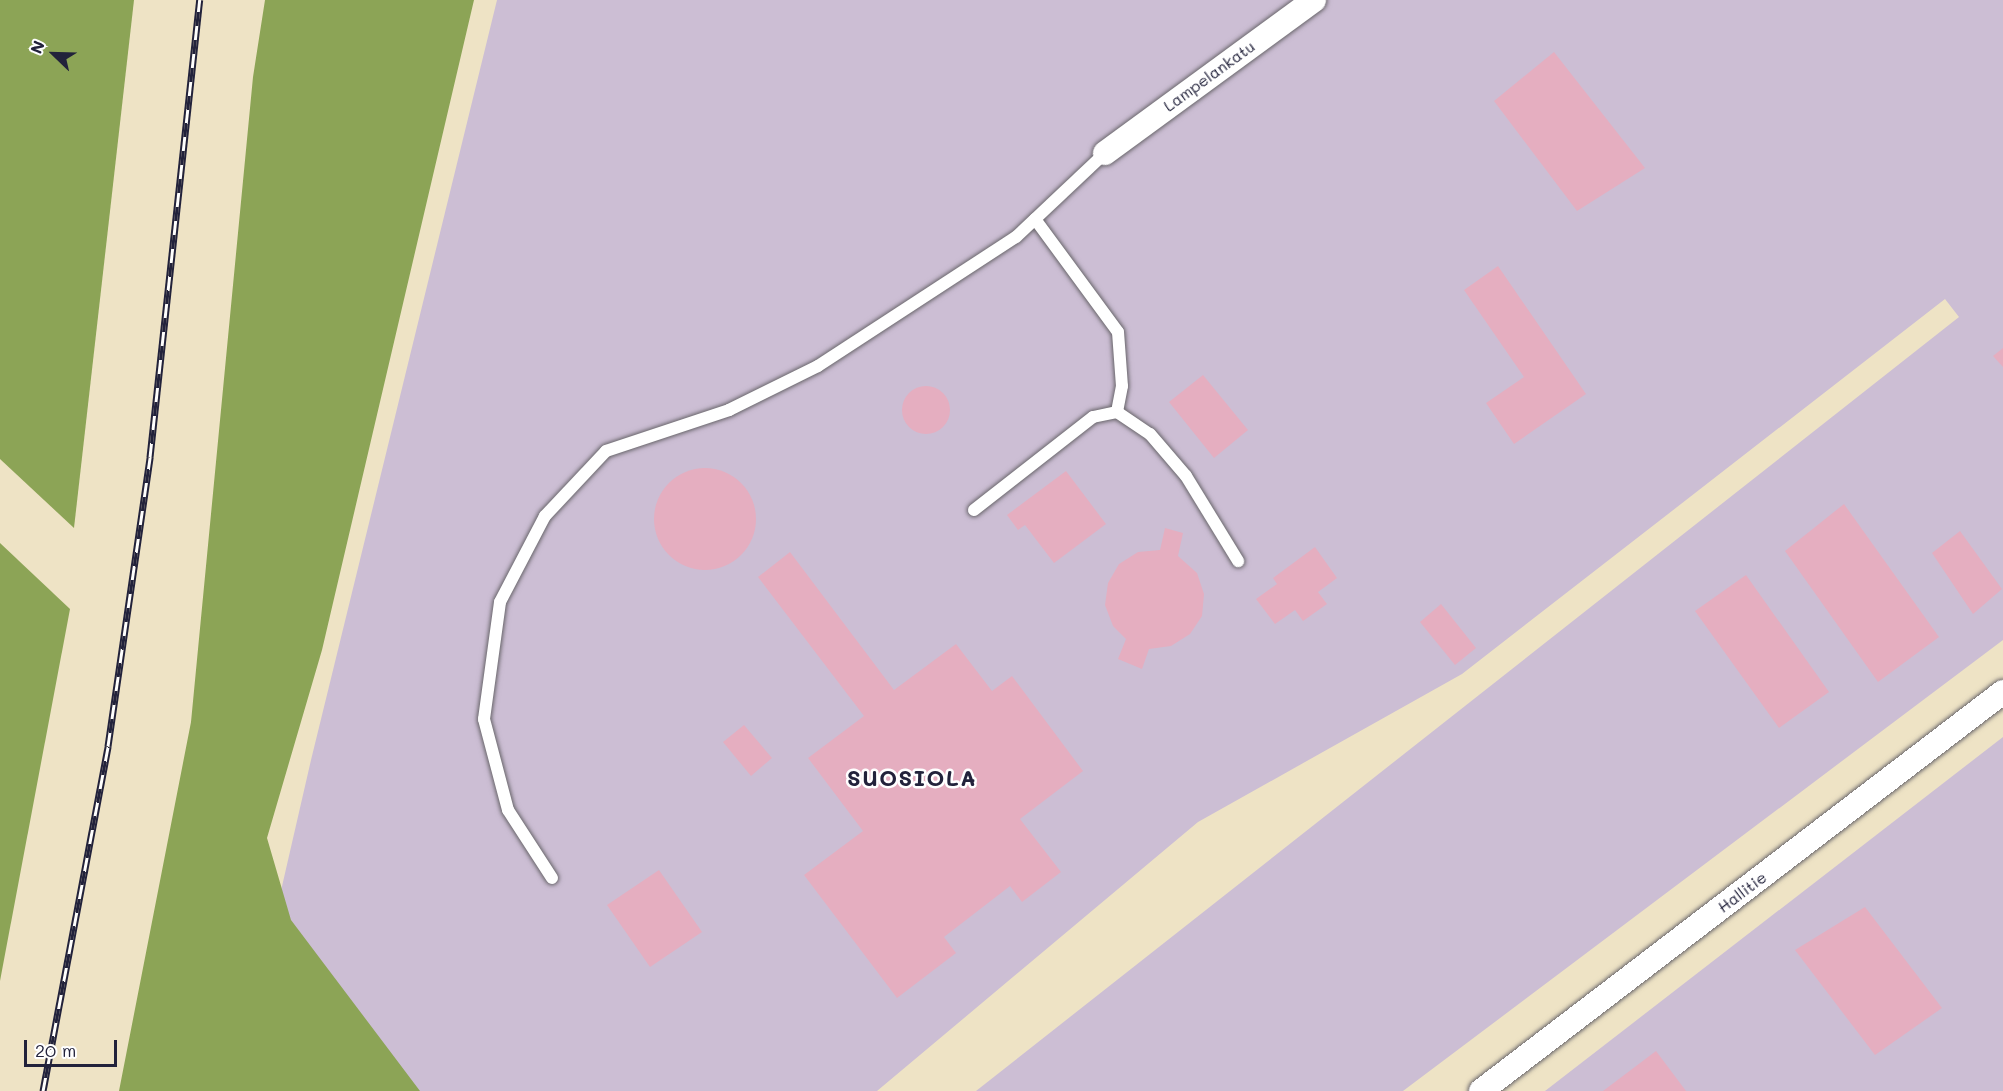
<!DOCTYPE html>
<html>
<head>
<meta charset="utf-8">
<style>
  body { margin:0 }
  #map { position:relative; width:2003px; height:1091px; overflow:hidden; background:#eee3c5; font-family:Mali,sans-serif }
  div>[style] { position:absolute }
  .industrial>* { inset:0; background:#ccbed4 }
  .forest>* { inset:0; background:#8ca456 }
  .building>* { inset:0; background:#e5aec0 }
  .round { border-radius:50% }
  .roads { filter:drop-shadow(0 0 2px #69666b) drop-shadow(0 0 2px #69666b) }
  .service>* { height:12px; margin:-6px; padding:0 6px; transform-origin:6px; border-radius:6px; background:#fff }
  .minor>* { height:24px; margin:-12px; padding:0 12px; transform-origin:12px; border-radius:12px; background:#fff }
  .rail>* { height:7px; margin-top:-3.5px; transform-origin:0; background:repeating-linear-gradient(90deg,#fff 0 14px,#22223b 0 28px); box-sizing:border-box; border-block:2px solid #22223b }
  span { translate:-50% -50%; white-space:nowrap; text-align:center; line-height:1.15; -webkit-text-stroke:5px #fff; paint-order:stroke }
  .street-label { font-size:16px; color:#22223b }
  .district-label { font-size:22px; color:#22223b; font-weight:700; letter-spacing:1.5px }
  .north { position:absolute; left:24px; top:24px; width:60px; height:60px; -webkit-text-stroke:4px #fff; paint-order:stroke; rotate:293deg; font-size:16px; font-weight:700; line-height:24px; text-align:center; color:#22223b }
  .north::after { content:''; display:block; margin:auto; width:21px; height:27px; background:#22223b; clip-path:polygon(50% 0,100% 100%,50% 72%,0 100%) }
  .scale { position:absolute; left:24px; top:1040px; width:93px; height:27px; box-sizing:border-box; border:3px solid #22223b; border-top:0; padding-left:8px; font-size:18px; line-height:21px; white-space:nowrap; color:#22223b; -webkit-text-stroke:4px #fff; paint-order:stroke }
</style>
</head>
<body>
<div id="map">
  <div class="industrial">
    <div style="clip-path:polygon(497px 0,2003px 0,2003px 640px,1403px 1091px,976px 1091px,1959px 317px,1945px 299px,1462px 674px,1198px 822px,877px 1091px,235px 1091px,311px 760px)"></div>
    <div style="clip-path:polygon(2003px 737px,2003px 1091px,1545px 1091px)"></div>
  </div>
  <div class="forest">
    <div style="clip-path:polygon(0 0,134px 0,74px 528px,0 459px)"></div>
    <div style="clip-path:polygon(265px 0,474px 0,322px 650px,267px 838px,291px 920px,420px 1091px,119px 1091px,191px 722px,253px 77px)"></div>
    <div style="clip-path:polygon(0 543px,70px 609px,0 981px)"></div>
  </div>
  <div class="building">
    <div style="clip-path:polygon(1554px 52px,1645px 168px,1577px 211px,1494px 101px)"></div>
    <div style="clip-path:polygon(1498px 266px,1586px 394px,1514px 444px,1486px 403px,1524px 377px,1464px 290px)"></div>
    <div style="clip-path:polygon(2003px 348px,2003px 367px,1993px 356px)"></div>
    <div style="clip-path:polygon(1203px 375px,1248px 430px,1214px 458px,1169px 402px)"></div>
    <div class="round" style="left:902px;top:386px;width:48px;height:48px"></div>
    <div class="round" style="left:654px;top:468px;width:102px;height:102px"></div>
    <div style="clip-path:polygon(1066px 471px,1106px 524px,1054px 563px,1025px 525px,1018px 530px,1007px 515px)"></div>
    <div style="clip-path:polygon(1844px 504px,1939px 637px,1878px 682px,1785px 551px)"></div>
    <div style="clip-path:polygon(1165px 528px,1183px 533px,1178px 556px,1197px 573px,1204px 594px,1202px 616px,1190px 634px,1171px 646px,1149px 649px,1142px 669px,1118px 659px,1126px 639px,1113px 626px,1105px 605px,1108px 583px,1119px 564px,1138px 552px,1160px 550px)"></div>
    <div style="clip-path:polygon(1960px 531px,2002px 589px,1973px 614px,1932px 553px)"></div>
    <div style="clip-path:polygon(1315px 547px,1337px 578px,1318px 592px,1327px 604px,1303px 621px,1295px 610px,1275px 624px,1256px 599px,1277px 584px,1273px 578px)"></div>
    <div style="clip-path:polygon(790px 552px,894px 690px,956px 644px,992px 691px,1012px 676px,1083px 771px,1020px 819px,1061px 872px,1022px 902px,1010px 886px,944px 937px,956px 953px,897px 998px,804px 875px,863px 831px,808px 758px,864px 716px,758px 577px)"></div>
    <div style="clip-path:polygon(1746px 575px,1829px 692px,1779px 728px,1695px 611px)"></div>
    <div style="clip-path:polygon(1441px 604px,1476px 648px,1455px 665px,1420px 622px)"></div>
    <div style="clip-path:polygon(744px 725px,772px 758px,751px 776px,723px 742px)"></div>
    <div style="clip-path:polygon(659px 870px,702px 932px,650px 967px,607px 905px)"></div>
    <div style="clip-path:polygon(1865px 907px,1942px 1008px,1875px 1055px,1795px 950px)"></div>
    <div style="clip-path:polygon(1656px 1051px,1686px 1091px,1603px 1091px)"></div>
  </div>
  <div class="roads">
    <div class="service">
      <div style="left:1035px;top:219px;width:140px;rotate:53.7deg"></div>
      <div style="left:1118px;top:332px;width:54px;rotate:85.8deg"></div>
      <div style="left:1122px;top:386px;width:26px;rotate:101deg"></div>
      <div style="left:974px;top:510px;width:151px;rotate:-38deg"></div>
      <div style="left:1093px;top:417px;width:25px;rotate:-12deg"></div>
      <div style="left:1117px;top:412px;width:40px;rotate:34deg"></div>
      <div style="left:1150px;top:434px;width:55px;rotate:49.4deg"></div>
      <div style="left:1186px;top:476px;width:100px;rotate:58.5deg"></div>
      <div style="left:552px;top:878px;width:81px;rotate:-122.9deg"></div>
      <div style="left:508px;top:810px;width:94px;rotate:-104.8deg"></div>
      <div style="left:484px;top:719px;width:118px;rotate:-82.2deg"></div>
      <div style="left:500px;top:602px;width:97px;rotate:-62.4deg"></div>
      <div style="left:545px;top:516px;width:89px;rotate:-46.8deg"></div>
      <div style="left:606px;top:451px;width:130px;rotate:-18.4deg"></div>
      <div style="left:729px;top:410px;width:99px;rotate:-26.3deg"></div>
      <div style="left:818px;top:366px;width:236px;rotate:-33.1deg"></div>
      <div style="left:1016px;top:237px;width:122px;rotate:-43.3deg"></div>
    </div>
    <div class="minor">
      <div style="left:1105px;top:153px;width:259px;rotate:-36.2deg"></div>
      <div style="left:1481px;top:1091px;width:657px;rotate:-37.39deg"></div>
    </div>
  </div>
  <div class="rail">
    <div style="left:43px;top:1091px;width:351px;rotate:-79.3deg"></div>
    <div style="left:108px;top:746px;width:292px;rotate:-81.7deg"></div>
    <div style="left:150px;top:457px;width:460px;rotate:-83.8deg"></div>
  </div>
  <div class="street-label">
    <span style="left:1209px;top:76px;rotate:-36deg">Lampelankatu</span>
    <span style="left:1742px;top:892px;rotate:-37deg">Hallitie</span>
  </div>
  <div class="district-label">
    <span style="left:912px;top:778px">SUOSIOLA</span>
  </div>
  <div class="north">N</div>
  <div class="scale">20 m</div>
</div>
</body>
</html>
